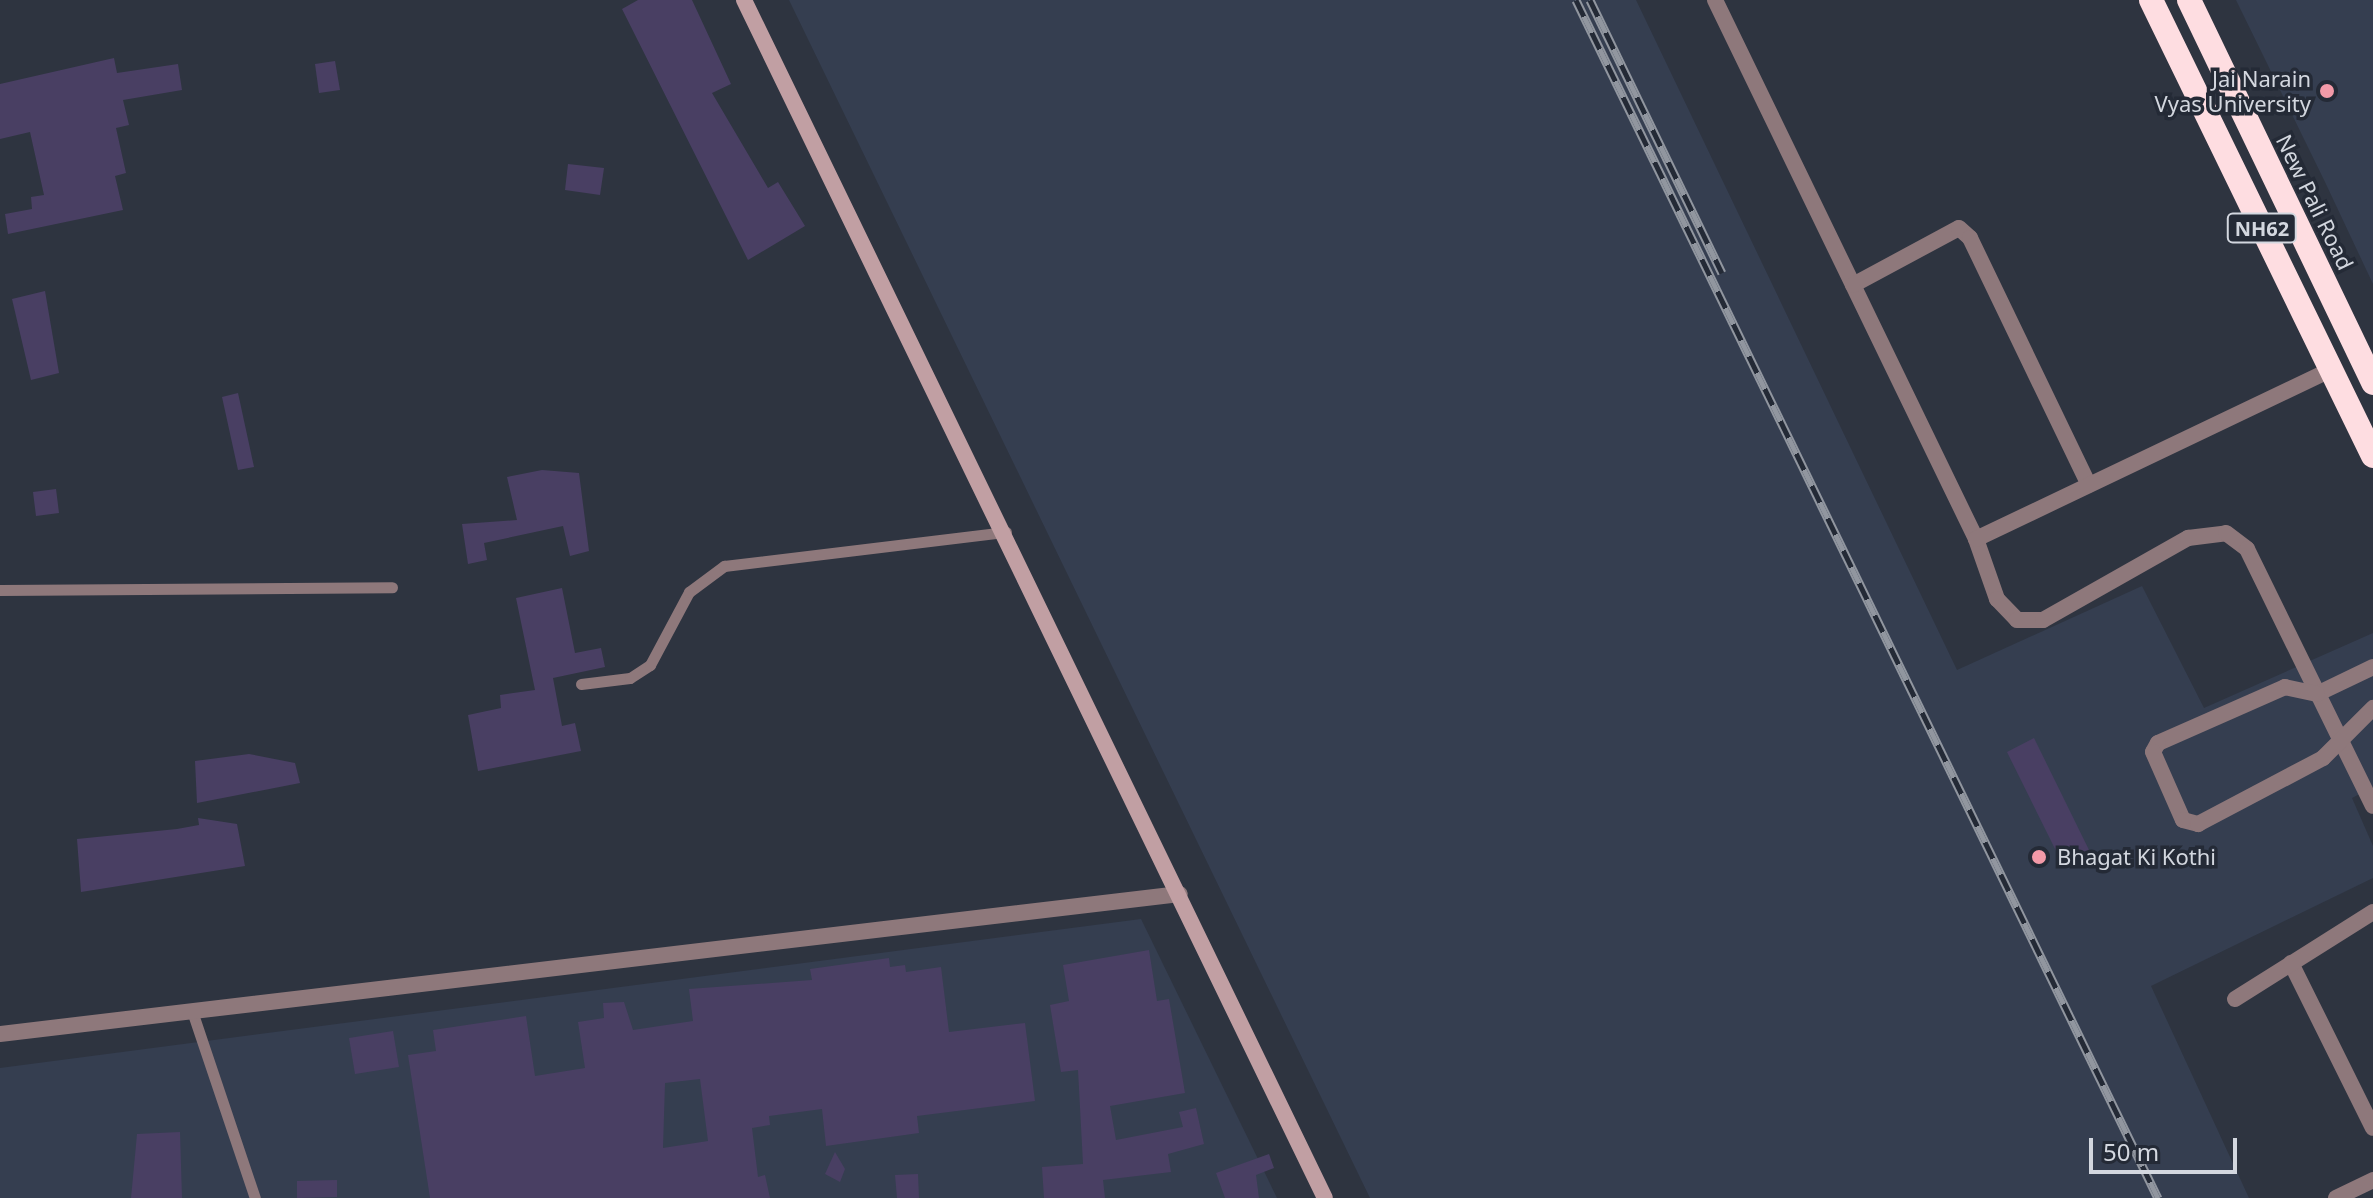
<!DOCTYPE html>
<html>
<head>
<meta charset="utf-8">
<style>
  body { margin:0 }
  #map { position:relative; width:2373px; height:1198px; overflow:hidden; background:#2e3440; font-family:"Noto Sans",sans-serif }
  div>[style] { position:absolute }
  .built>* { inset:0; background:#353e50 }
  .building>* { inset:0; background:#493f63 }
  .lane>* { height:11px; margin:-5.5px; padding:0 5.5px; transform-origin:5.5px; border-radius:5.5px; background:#8e787b }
  .street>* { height:16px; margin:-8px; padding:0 8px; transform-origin:8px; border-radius:8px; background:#8e787b }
  .secondary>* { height:16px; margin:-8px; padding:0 8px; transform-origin:8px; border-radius:8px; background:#c19fa3 }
  .highway>* { height:24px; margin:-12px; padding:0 12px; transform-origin:12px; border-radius:12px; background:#fedde1 }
  .rail>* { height:9px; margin-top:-4.5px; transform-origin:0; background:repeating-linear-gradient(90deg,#242a36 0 18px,#91969f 0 36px); box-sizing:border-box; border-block:2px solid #91969f }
  .dots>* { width:22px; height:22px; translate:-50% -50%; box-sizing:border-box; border:4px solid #242a36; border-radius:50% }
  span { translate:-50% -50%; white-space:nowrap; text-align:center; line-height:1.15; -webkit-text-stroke:7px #242a36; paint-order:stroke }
  .shield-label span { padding:2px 6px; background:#242a36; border:2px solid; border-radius:6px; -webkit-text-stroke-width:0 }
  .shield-label { font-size:20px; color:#d3d7df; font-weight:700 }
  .poi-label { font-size:22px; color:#d3d7df }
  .right { translate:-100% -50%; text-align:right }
  .left { translate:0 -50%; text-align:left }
  .street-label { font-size:22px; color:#d3d7df }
  .scale { position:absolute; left:2089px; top:1138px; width:148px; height:36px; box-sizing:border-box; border:4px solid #d3d7df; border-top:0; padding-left:10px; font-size:24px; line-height:28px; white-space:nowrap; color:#d3d7df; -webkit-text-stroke:6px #242a36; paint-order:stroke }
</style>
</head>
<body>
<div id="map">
  <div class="built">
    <div style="clip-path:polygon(789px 0,1636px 0,1957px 670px,2142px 586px,2204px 708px,2373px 633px,2373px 787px,2352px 798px,2373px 846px,2373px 878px,2151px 986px,2249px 1198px,1370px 1198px)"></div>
    <div style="clip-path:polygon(2236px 0,2373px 0,2373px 284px,2325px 182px)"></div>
    <div style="clip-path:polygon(1141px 919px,1277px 1198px,0 1198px,0 1068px)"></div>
  </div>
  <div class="building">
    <div style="clip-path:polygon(638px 0,692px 0,731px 84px,712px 93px,768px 188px,778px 182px,805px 226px,748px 260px,622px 9px)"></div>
    <div style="clip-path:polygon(114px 58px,117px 73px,178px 64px,182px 90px,123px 100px,129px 125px,116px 128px,126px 173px,115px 176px,123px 210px,8px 234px,5px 214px,32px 209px,31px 197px,44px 195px,30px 132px,0 139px,0 84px)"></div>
    <div style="clip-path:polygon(335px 61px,340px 90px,319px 93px,315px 64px)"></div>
    <div style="clip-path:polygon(568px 164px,604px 168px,600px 195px,565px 190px)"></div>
    <div style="clip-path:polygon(45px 291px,59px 373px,31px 380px,12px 299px)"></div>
    <div style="clip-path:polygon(238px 393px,254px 467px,238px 470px,222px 397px)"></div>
    <div style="clip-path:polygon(542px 470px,579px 473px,589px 551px,570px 556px,563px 526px,484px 543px,487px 560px,468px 564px,462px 524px,517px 520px,507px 477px)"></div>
    <div style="clip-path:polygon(56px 489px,59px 513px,36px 516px,33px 492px)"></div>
    <div style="clip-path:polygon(562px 588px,575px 653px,601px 648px,605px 667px,553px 678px,562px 726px,575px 723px,581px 751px,478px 771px,468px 715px,501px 708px,500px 695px,535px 690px,516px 598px)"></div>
    <div style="clip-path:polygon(2034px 738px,2090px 852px,2063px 865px,2007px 752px)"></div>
    <div style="clip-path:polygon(249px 754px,295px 763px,300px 783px,197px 803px,195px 761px)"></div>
    <div style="clip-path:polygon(198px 818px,237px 824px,245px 866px,81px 892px,77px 839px,177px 829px,199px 825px)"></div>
    <div style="clip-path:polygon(1149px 950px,1157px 1001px,1169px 999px,1185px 1093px,1110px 1106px,1116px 1140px,1183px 1127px,1179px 1112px,1196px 1108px,1204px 1144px,1168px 1154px,1171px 1172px,1103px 1180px,1105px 1198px,1044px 1198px,1042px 1167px,1083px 1164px,1078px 1070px,1061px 1072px,1050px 1005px,1069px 1001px,1063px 965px)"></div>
    <div style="clip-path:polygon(evenodd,889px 958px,890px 967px,905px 965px,906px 972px,941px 967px,949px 1032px,1025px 1023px,1035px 1101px,917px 1116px,919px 1133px,826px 1146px,822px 1109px,769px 1116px,770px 1125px,752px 1128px,758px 1177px,765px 1175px,770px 1198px,430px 1198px,408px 1055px,436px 1051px,433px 1030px,526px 1016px,535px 1076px,585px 1068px,578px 1022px,604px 1018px,603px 1003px,624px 1002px,633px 1030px,693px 1021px,689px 989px,812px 980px,810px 969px,889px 958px,700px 1079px,708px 1141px,663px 1148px,665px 1083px,700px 1079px)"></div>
    <div style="clip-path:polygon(393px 1031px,399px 1067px,355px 1074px,349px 1038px)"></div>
    <div style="clip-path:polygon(180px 1132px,182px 1198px,131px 1198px,137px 1134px)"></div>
    <div style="clip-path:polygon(835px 1152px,845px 1169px,840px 1182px,825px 1174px)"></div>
    <div style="clip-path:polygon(1269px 1154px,1274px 1168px,1256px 1175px,1259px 1198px,1225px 1198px,1216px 1173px)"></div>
    <div style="clip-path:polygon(918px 1174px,919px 1198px,897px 1198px,895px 1175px)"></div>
    <div style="clip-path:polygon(337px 1180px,337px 1197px,297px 1198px,297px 1181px)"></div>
  </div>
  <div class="lane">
    <div style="left:0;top:590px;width:392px;rotate:-0.4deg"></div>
    <div style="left:581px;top:684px;width:49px;rotate:-7deg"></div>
    <div style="left:630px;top:678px;width:24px;rotate:-33deg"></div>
    <div style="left:650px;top:665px;width:83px;rotate:-61.9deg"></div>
    <div style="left:689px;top:592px;width:44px;rotate:-36.6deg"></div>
    <div style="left:724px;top:566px;width:284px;rotate:-6.9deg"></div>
    <div style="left:192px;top:1011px;width:197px;rotate:71.4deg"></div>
  </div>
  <div class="street">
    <div style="left:1715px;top:0;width:599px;rotate:64.16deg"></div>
    <div style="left:1976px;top:539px;width:64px;rotate:70.7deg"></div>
    <div style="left:1997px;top:599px;width:29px;rotate:46deg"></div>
    <div style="left:2017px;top:620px;width:26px"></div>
    <div style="left:2043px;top:620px;width:167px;rotate:-29.5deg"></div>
    <div style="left:2188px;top:538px;width:38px;rotate:-7deg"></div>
    <div style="left:2226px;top:533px;width:26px;rotate:37deg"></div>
    <div style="left:2247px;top:549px;width:286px;rotate:63.9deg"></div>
    <div style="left:1853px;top:285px;width:120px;rotate:-28.3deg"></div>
    <div style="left:1959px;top:228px;width:15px;rotate:42deg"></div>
    <div style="left:1970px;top:238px;width:274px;rotate:64.3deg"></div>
    <div style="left:1976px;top:539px;width:393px;rotate:-25.5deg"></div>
    <div style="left:2373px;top:667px;width:62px;rotate:154.3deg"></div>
    <div style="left:2317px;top:694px;width:33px;rotate:-168deg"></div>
    <div style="left:2285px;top:687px;width:139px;rotate:156.2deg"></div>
    <div style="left:2158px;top:743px;width:10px;rotate:119deg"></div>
    <div style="left:2153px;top:752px;width:74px;rotate:66.2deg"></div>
    <div style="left:2183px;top:820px;width:16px;rotate:15deg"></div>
    <div style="left:2198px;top:824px;width:141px;rotate:-27.8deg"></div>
    <div style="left:2323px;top:758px;width:71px;rotate:-45deg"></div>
    <div style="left:2291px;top:963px;width:184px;rotate:63.6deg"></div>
    <div style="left:2235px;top:999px;width:163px;rotate:-32.2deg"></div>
    <div style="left:0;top:1034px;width:1188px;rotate:-6.77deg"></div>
    <div style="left:2336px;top:1198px;width:41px;rotate:-25.9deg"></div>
  </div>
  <div class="secondary">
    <div style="left:744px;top:0;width:1331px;rotate:64.13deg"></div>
  </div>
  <div class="highway">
    <div style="left:2151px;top:0;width:507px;rotate:64.04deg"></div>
    <div style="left:2189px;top:0;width:425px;rotate:64.3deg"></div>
  </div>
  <div class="rail">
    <div style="left:1576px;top:0;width:1332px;rotate:64.09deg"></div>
    <div style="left:1590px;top:0;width:303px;rotate:64.2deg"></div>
  </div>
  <div class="dots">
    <div style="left:2327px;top:91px;background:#f39aa8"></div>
    <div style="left:2039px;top:857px;background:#f39aa8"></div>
  </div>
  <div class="shield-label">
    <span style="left:2262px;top:228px">NH62</span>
  </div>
  <div class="poi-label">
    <span class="right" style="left:2311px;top:91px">Jai Narain<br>Vyas University</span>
    <span class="left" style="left:2057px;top:857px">Bhagat Ki Kothi</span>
  </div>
  <div class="street-label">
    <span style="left:2315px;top:202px;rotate:64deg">New Pali Road</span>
  </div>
  <div class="scale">50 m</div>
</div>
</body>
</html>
